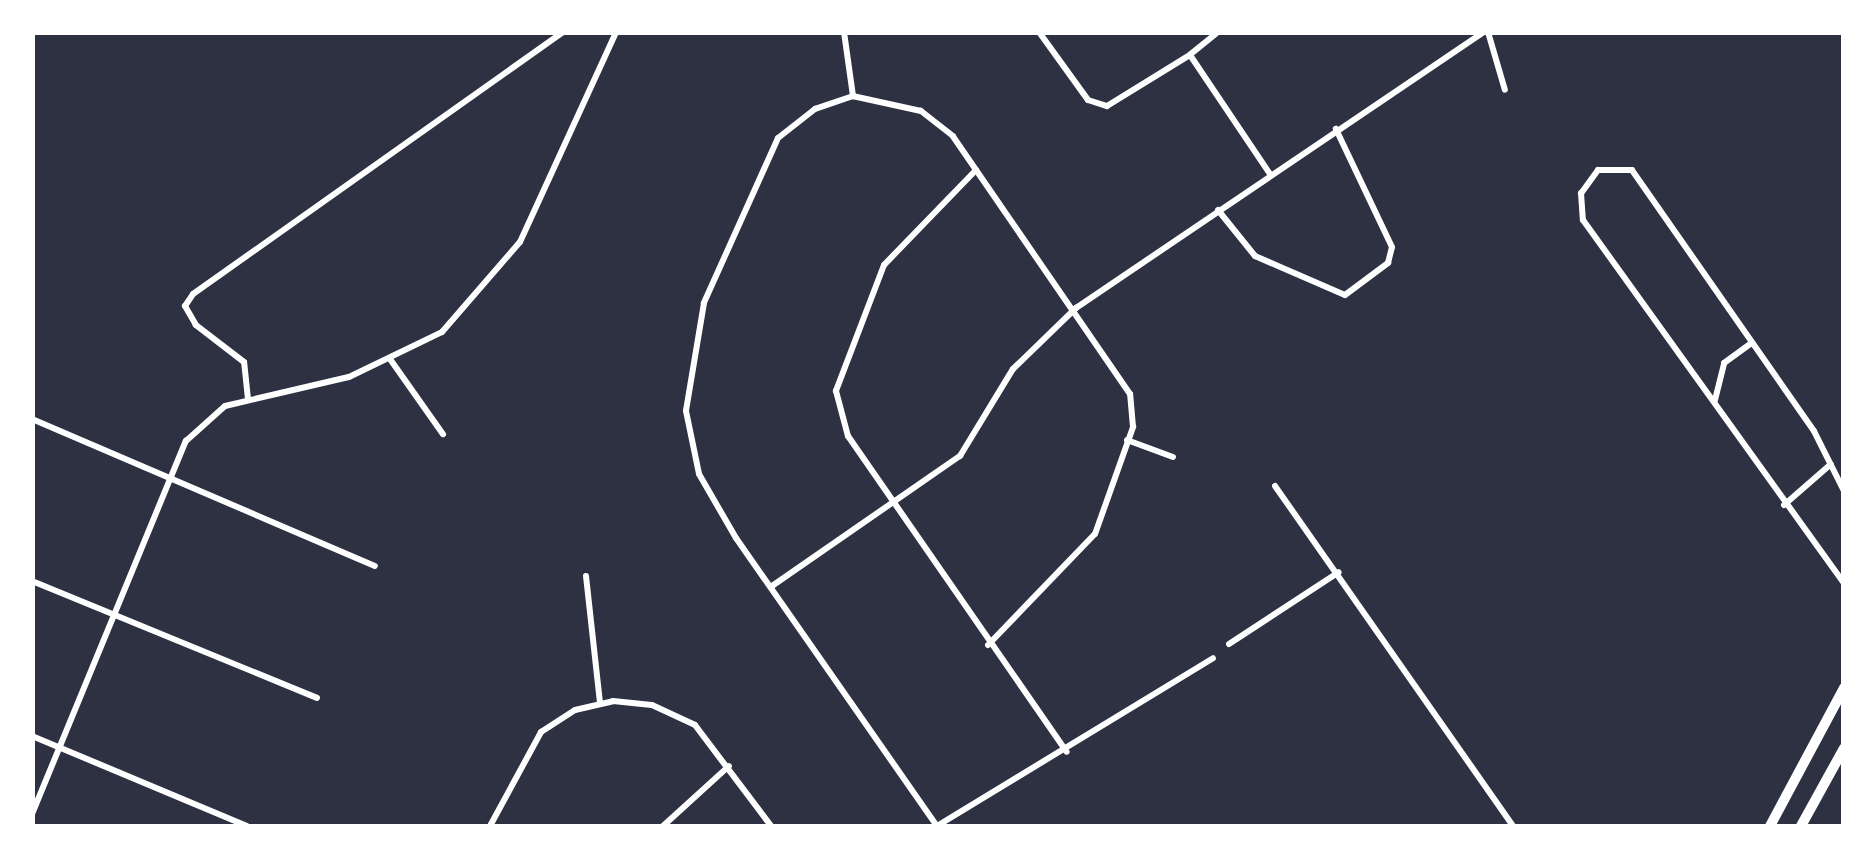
<!DOCTYPE html>
<html>
<head>
<meta charset="utf-8">
<style>
  body { margin:0 }
  #map { position:relative; width:1876px; height:859px; overflow:hidden; background:#2d3142; font-family:Spectral,serif }
  div>[style] { position:absolute }
  .minor>* { height:6px; margin:-3px; padding:0 3px; transform-origin:3px; border-radius:3px; background:#fff }
  .primary>* { height:10px; margin:-5px; padding:0 5px; transform-origin:5px; border-radius:5px; background:#fff }
  span { translate:-50% -50%; white-space:nowrap; text-align:center; line-height:1.15; -webkit-text-stroke:9px #fff; paint-order:stroke }
  .frame { position:absolute; inset:0; border:35px solid #fff; pointer-events:none }
</style>
</head>
<body>
<div id="map">
  <div class="minor">
    <div style="left:844px;top:32px;width:65px;rotate:82deg"></div>
    <div style="left:1039px;top:32px;width:84px;rotate:54.2deg"></div>
    <div style="left:1088px;top:100px;width:20px;rotate:18deg"></div>
    <div style="left:1107px;top:106px;width:97px;rotate:-31.6deg"></div>
    <div style="left:1218px;top:32px;width:36px;rotate:141deg"></div>
    <div style="left:1190px;top:55px;width:143px;rotate:56.1deg"></div>
    <div style="left:1488px;top:32px;width:60px;rotate:73.7deg"></div>
    <div style="left:976px;top:170px;width:132px;rotate:134.1deg"></div>
    <div style="left:884px;top:265px;width:135px;rotate:110.9deg"></div>
    <div style="left:836px;top:391px;width:47px;rotate:75.1deg"></div>
    <div style="left:848px;top:436px;width:384px;rotate:55.3deg"></div>
    <div style="left:1218px;top:210px;width:59px;rotate:51.2deg"></div>
    <div style="left:1255px;top:256px;width:98px;rotate:23.4deg"></div>
    <div style="left:1345px;top:295px;width:54px;rotate:-36.7deg"></div>
    <div style="left:1388px;top:263px;width:16px;rotate:-76deg"></div>
    <div style="left:1392px;top:247px;width:131px;rotate:-115.4deg"></div>
    <div style="left:390px;top:359px;width:92px;rotate:54.8deg"></div>
    <div style="left:248px;top:399px;width:37px;rotate:-96deg"></div>
    <div style="left:244px;top:362px;width:61px;rotate:-142.4deg"></div>
    <div style="left:196px;top:325px;width:22px;rotate:-120deg"></div>
    <div style="left:185px;top:306px;width:14px;rotate:-56deg"></div>
    <div style="left:193px;top:294px;width:453px;rotate:-35.3deg"></div>
    <div style="left:1715px;top:400px;width:38px;rotate:-76deg"></div>
    <div style="left:1724px;top:363px;width:34px;rotate:-36deg"></div>
    <div style="left:32px;top:419px;width:373px;rotate:23.2deg"></div>
    <div style="left:1127px;top:440px;width:49px;rotate:20.3deg"></div>
    <div style="left:1275px;top:486px;width:415px;rotate:55deg"></div>
    <div style="left:1844px;top:491px;width:67px;rotate:-116.6deg"></div>
    <div style="left:1814px;top:431px;width:318px;rotate:-124.9deg"></div>
    <div style="left:1632px;top:170px;width:34px;rotate:180deg"></div>
    <div style="left:1598px;top:170px;width:29px;rotate:126deg"></div>
    <div style="left:1581px;top:193px;width:27px;rotate:86deg"></div>
    <div style="left:1583px;top:220px;width:447px;rotate:54.3deg"></div>
    <div style="left:1784px;top:505px;width:62px;rotate:-41.1deg"></div>
    <div style="left:586px;top:576px;width:127px;rotate:83.7deg"></div>
    <div style="left:32px;top:581px;width:308px;rotate:22.3deg"></div>
    <div style="left:772px;top:586px;width:229px;rotate:-34.7deg"></div>
    <div style="left:960px;top:456px;width:102px;rotate:-58.7deg"></div>
    <div style="left:1013px;top:369px;width:88px;rotate:-44.1deg"></div>
    <div style="left:1076px;top:308px;width:492px;rotate:-34.1deg"></div>
    <div style="left:1229px;top:644px;width:131px;rotate:-33.2deg"></div>
    <div style="left:988px;top:645px;width:154px;rotate:-46.1deg"></div>
    <div style="left:1095px;top:534px;width:114px;rotate:-70.4deg"></div>
    <div style="left:1133px;top:427px;width:33px;rotate:-95deg"></div>
    <div style="left:1130px;top:394px;width:313px;rotate:-124.5deg"></div>
    <div style="left:953px;top:136px;width:41px;rotate:-142deg"></div>
    <div style="left:921px;top:111px;width:70px;rotate:-167.6deg"></div>
    <div style="left:853px;top:96px;width:40px;rotate:161.1deg"></div>
    <div style="left:815px;top:109px;width:47px;rotate:141.9deg"></div>
    <div style="left:778px;top:138px;width:181px;rotate:114.2deg"></div>
    <div style="left:704px;top:303px;width:109px;rotate:99.5deg"></div>
    <div style="left:686px;top:411px;width:64px;rotate:78.3deg"></div>
    <div style="left:699px;top:474px;width:74px;rotate:60deg"></div>
    <div style="left:736px;top:538px;width:351px;rotate:55.1deg"></div>
    <div style="left:937px;top:826px;width:323px;rotate:-31.3deg"></div>
    <div style="left:32px;top:736px;width:233px;rotate:22.7deg"></div>
    <div style="left:32px;top:814px;width:404px;rotate:-67.6deg"></div>
    <div style="left:186px;top:441px;width:52px;rotate:-41.9deg"></div>
    <div style="left:225px;top:406px;width:127px;rotate:-13.2deg"></div>
    <div style="left:349px;top:377px;width:103px;rotate:-25.8deg"></div>
    <div style="left:442px;top:332px;width:119px;rotate:-49.1deg"></div>
    <div style="left:520px;top:242px;width:231px;rotate:-65.4deg"></div>
    <div style="left:490px;top:826px;width:107px;rotate:-61.5deg"></div>
    <div style="left:541px;top:732px;width:40px;rotate:-32.9deg"></div>
    <div style="left:575px;top:710px;width:39px;rotate:-13deg"></div>
    <div style="left:613px;top:701px;width:39px;rotate:6deg"></div>
    <div style="left:652px;top:705px;width:47px;rotate:24.9deg"></div>
    <div style="left:695px;top:725px;width:126px;rotate:53deg"></div>
    <div style="left:663px;top:826px;width:89px;rotate:-42.3deg"></div>
  </div>
  <div class="primary">
    <div style="left:1770px;top:826px;width:157px;rotate:-61.8deg"></div>
    <div style="left:1801px;top:826px;width:89px;rotate:-61.1deg"></div>
  </div>
  <div class="frame"></div>
</div>
</body>
</html>
